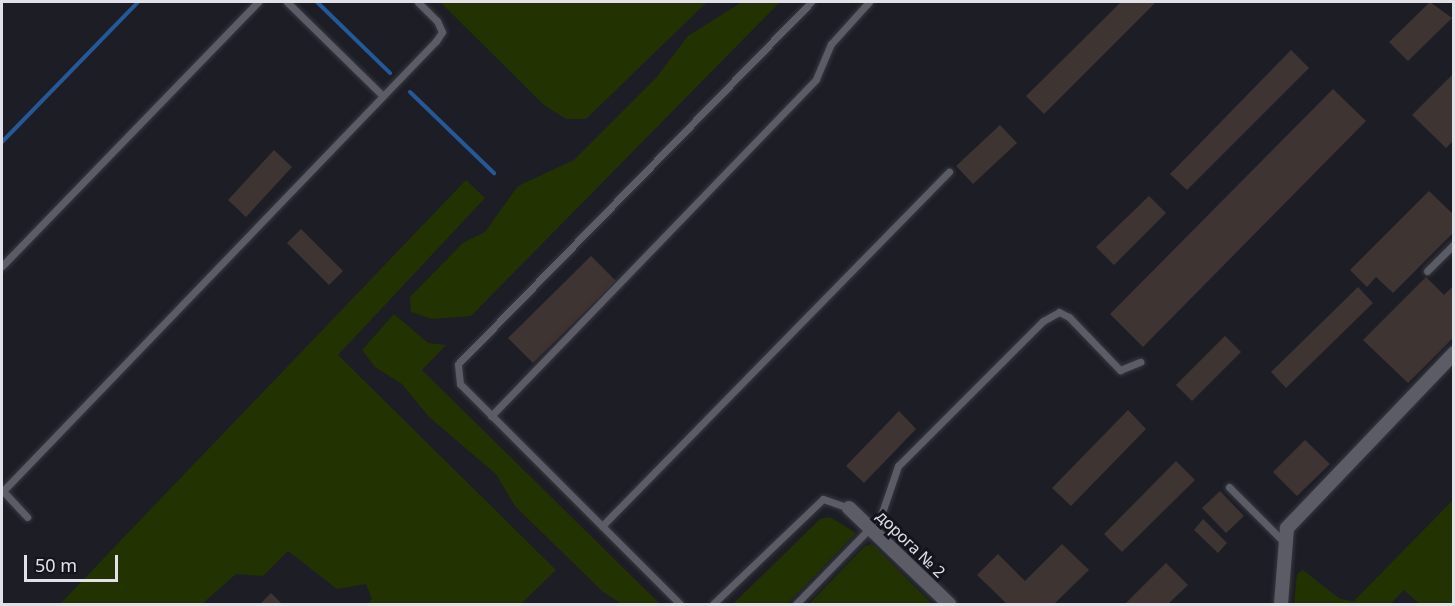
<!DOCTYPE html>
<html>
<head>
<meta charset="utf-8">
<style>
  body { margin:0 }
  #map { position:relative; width:1455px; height:606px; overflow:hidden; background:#1d1d26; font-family:"Noto Sans",sans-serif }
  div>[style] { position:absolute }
  .green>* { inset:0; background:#223301 }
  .stream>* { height:4px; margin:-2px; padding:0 2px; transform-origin:2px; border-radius:2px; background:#245999 }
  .building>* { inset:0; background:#3e3431 }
  .roads { filter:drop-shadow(0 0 2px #37383f) drop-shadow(0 0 2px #37383f) }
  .lane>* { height:7px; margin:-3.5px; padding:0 3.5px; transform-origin:3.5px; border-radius:3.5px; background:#5c5c66 }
  .street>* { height:14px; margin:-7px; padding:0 7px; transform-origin:7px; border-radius:7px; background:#5c5c66 }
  span { translate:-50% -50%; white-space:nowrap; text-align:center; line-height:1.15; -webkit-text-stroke:6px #14141c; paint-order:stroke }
  .street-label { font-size:16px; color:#e1e1e7 }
  .frame { position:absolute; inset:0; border:3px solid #e1e1e7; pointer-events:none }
  .scale { position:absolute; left:24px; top:555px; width:94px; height:27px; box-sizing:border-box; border:3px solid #e1e1e7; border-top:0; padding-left:8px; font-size:18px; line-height:21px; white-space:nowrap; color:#e1e1e7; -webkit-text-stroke:4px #14141c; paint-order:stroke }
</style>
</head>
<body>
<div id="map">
  <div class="green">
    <div style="clip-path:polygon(440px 2px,707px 2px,586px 119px,566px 119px,544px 105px)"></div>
    <div style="clip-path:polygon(742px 2px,780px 2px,471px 316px,432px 319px,411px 312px,410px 297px,463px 243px,485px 232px,518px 186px,574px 160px,656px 78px,688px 36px)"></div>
    <div style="clip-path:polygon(466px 180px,485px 198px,338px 355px,556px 570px,521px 604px,367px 604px,372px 599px,366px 584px,337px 589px,288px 551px,263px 576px,236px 574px,202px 604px,60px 604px)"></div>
    <div style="clip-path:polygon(394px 314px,428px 343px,446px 345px,422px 370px,660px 604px,622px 604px,603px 592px,515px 506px,496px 474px,428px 416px,402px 384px,375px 367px,362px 350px)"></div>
    <div style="clip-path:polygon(1453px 500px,1453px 604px,1420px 604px,1404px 590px,1390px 604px,1294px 604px,1297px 574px,1303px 570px,1340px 599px,1354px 601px)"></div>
    <div style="clip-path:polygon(830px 517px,856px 533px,787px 604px,733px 604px,820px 519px)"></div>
    <div style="clip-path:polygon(872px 544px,932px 604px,809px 604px,865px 546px)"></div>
  </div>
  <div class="stream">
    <div style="left:317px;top:2px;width:102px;rotate:44.2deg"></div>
    <div style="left:410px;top:92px;width:117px;rotate:44deg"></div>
    <div style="left:2px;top:142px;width:195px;rotate:-45.8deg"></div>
  </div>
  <div class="building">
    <div style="clip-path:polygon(1121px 2px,1156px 2px,1044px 114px,1026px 96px)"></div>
    <div style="clip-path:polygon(1430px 2px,1452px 18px,1408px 61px,1389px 42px)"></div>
    <div style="clip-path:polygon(1291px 50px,1309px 68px,1187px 190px,1170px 174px)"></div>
    <div style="clip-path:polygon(1454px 73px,1454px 140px,1446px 148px,1412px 115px)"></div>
    <div style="clip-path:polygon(1333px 89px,1366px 121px,1143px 347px,1110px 314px)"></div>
    <div style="clip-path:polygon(1000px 125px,1017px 143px,973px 184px,956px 166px)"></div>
    <div style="clip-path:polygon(274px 150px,292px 167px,246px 217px,228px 200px)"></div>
    <div style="clip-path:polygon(1429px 191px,1454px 215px,1454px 232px,1393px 293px,1376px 277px,1367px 287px,1350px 270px)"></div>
    <div style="clip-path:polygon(1149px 196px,1166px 213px,1114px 265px,1096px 247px)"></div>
    <div style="clip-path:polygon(301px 229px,343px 271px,329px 285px,287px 243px)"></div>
    <div style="clip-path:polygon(591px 256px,616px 281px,533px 363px,508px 338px)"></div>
    <div style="clip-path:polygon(1426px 277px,1444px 295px,1454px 285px,1454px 337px,1408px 383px,1363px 340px)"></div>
    <div style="clip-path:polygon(1358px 287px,1373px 303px,1286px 388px,1271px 372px)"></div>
    <div style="clip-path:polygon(1225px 336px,1241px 352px,1192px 401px,1176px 385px)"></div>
    <div style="clip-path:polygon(1128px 410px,1146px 429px,1071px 506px,1052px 488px)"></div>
    <div style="clip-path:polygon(899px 411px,916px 429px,864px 483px,846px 466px)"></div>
    <div style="clip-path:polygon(1305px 440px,1330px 464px,1297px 496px,1273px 472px)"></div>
    <div style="clip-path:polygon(1176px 461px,1195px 480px,1122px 552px,1104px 534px)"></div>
    <div style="clip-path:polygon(1220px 491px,1244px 516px,1226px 533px,1202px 508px)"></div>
    <div style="clip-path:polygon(1203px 519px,1227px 543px,1218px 553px,1194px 530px)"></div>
    <div style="clip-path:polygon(1062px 544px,1089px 570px,1054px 604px,1007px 604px,977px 575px,998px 554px,1025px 581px)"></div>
    <div style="clip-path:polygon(1166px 563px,1188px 585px,1168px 604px,1125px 604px)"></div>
    <div style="clip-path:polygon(271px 593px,282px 604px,260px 604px)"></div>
  </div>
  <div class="roads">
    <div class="lane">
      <div style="left:287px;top:2px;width:134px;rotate:44.4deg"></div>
      <div style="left:2px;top:266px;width:368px;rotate:-45.9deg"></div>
      <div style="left:1427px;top:271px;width:38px;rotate:-45deg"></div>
      <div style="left:491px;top:416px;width:468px;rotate:-46deg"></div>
      <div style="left:816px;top:79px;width:38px;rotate:-67deg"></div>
      <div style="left:831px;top:44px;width:57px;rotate:-47.9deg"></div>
      <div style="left:1229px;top:487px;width:78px;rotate:45deg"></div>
      <div style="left:2px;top:490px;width:37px;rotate:47deg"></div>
      <div style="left:2px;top:492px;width:626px;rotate:-46.1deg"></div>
      <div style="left:436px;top:41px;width:11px;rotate:-56deg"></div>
      <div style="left:442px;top:32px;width:12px;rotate:-114deg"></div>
      <div style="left:437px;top:21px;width:27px;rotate:-135deg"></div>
      <div style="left:602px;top:526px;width:496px;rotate:-45.6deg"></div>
      <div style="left:875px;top:533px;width:71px;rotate:-71.1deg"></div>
      <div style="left:898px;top:466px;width:205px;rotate:-45deg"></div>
      <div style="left:1043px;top:321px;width:18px;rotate:-29deg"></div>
      <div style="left:1059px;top:312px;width:11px;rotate:27deg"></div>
      <div style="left:1069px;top:317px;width:74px;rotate:46.1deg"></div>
      <div style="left:1120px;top:370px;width:22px;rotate:-22deg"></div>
      <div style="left:680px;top:604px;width:311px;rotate:-135deg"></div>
      <div style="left:460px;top:384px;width:20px;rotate:-96deg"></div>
      <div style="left:458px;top:364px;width:506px;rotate:-45.72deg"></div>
      <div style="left:713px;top:604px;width:152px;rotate:-43.7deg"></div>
      <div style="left:823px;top:499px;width:28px;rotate:19deg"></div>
      <div style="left:796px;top:604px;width:106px;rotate:-45.8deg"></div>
    </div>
    <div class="street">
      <div style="left:849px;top:508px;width:139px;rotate:43.8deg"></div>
      <div style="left:1281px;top:604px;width:76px;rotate:-85.5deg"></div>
      <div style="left:1287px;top:528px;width:242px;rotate:-46.3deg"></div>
    </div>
  </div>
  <div class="street-label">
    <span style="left:911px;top:544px;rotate:44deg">дорога № 2</span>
  </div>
  <div class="frame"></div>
  <div class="scale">50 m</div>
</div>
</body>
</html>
